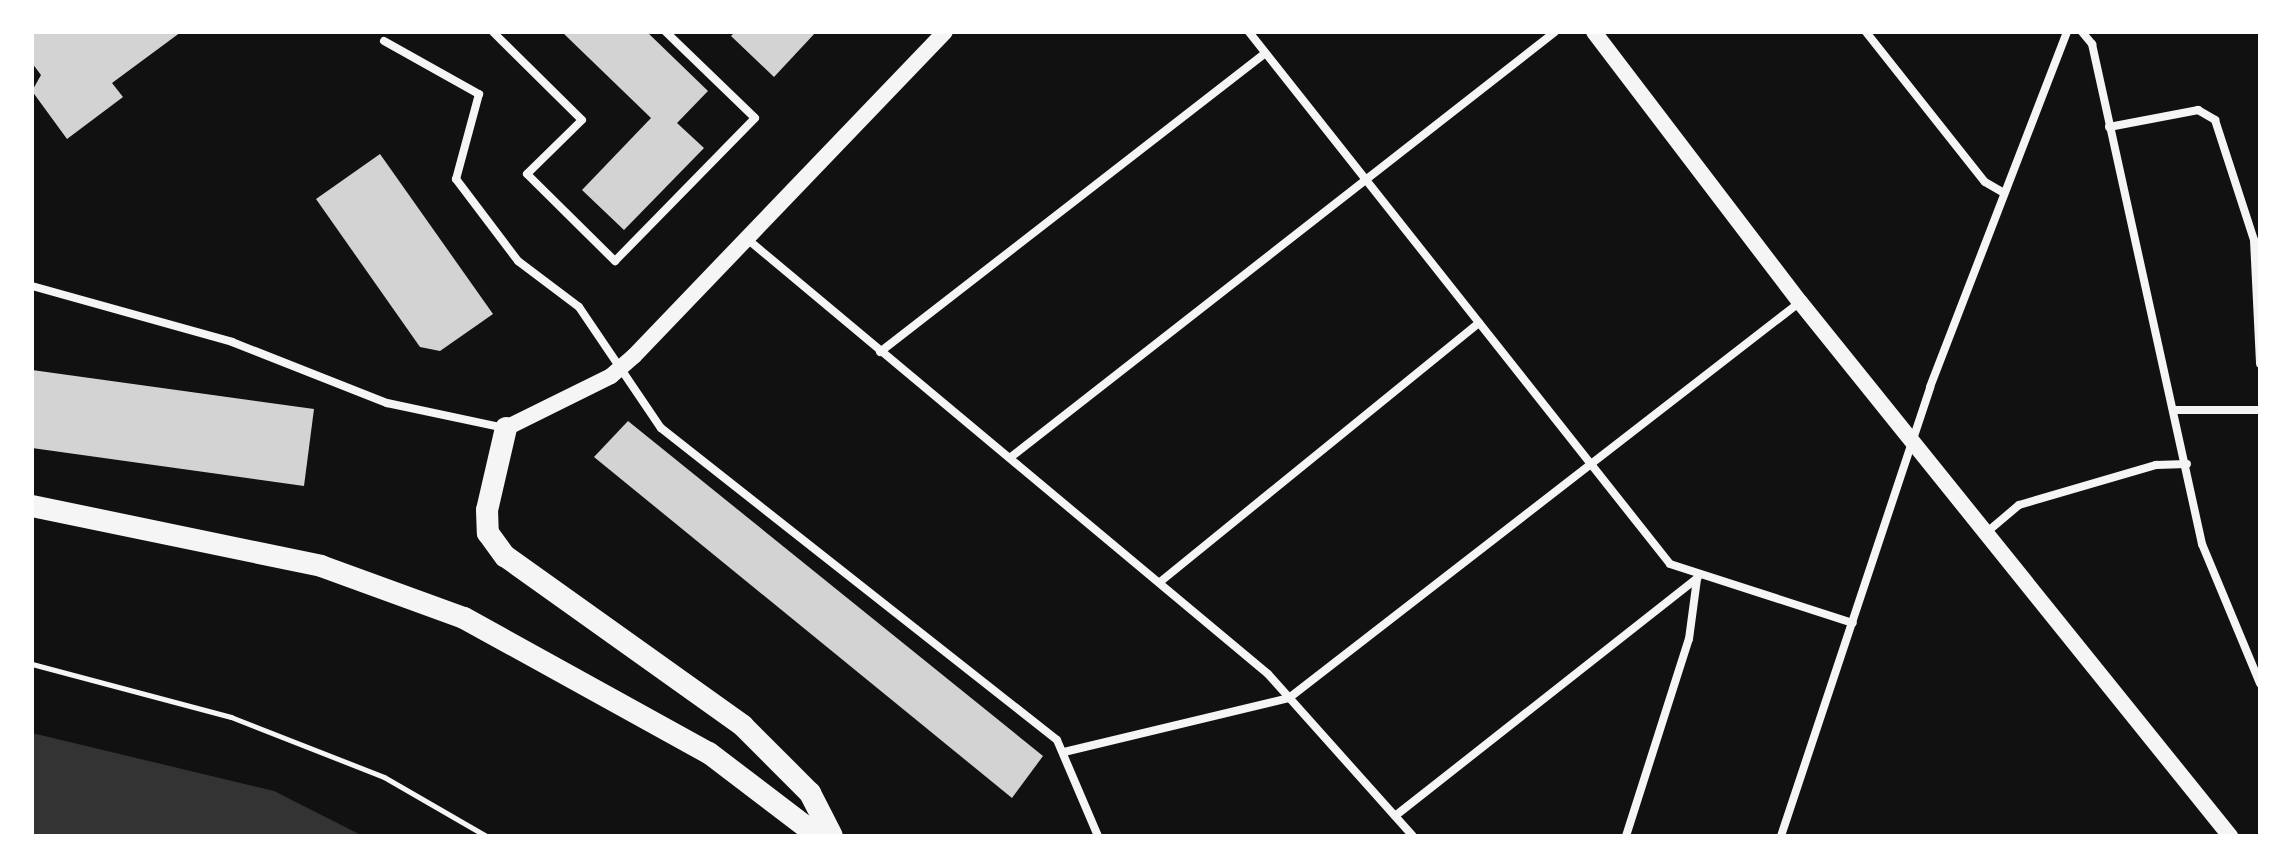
<!DOCTYPE html>
<html>
<head>
<meta charset="utf-8">
<style>
  body { margin:0 }
  #map { position:relative; width:2292px; height:868px; overflow:hidden; background:#111; font-family:Mulish,sans-serif }
  div>[style] { position:absolute }
  .water>* { inset:0; background:#333 }
  .building>* { inset:0; background:#d3d3d3 }
  .path>* { height:5px; margin:-2.5px; padding:0 2.5px; transform-origin:2.5px; border-radius:2.5px; background:#f5f5f5 }
  .minor>* { height:8px; margin:-4px; padding:0 4px; transform-origin:4px; border-radius:4px; background:#f5f5f5 }
  .secondary>* { height:16px; margin:-8px; padding:0 8px; transform-origin:8px; border-radius:8px; background:#f5f5f5 }
  .trunk>* { height:22px; margin:-11px; padding:0 11px; transform-origin:11px; border-radius:11px; background:#f5f5f5 }
  span { translate:-50% -50%; white-space:nowrap; text-align:center; line-height:1.15; -webkit-text-stroke:7px #fff; paint-order:stroke }
  .frame { position:absolute; inset:0; border:34px solid #fff; pointer-events:none }
</style>
</head>
<body>
<div id="map">
  <div class="water">
    <div style="clip-path:polygon(32px 733px,274px 791px,363px 836px,32px 836px)"></div>
  </div>
  <div class="building">
    <div style="clip-path:polygon(32px 32px,181px 32px,112px 83px,123px 97px,67px 139px,32px 91px,41px 75px,32px 63px)"></div>
    <div style="clip-path:polygon(562px 32px,647px 32px,708px 91px,677px 123px,704px 148px,624px 230px,582px 190px,651px 118px)"></div>
    <div style="clip-path:polygon(735px 32px,816px 32px,774px 77px,731px 36px)"></div>
    <div style="clip-path:polygon(380px 154px,493px 314px,440px 351px,420px 347px,316px 199px)"></div>
    <div style="clip-path:polygon(32px 370px,314px 409px,304px 486px,32px 448px)"></div>
    <div style="clip-path:polygon(628px 421px,1043px 756px,1012px 798px,594px 457px)"></div>
  </div>
  <div class="path">
    <div style="left:32px;top:664px;width:206px;rotate:14.9deg"></div>
    <div style="left:231px;top:717px;width:164px;rotate:21.4deg"></div>
    <div style="left:384px;top:777px;width:118px;rotate:30deg"></div>
  </div>
  <div class="minor">
    <div style="left:493px;top:32px;width:125px;rotate:44.7deg"></div>
    <div style="left:582px;top:120px;width:77px;rotate:135.5deg"></div>
    <div style="left:527px;top:174px;width:124px;rotate:44.7deg"></div>
    <div style="left:615px;top:261px;width:200px;rotate:-45.6deg"></div>
    <div style="left:755px;top:118px;width:124px;rotate:-136deg"></div>
    <div style="left:1249px;top:32px;width:678px;rotate:51.64deg"></div>
    <div style="left:1670px;top:564px;width:192px;rotate:17.9deg"></div>
    <div style="left:1866px;top:32px;width:191px;rotate:51.6deg"></div>
    <div style="left:1985px;top:182px;width:20px;rotate:30deg"></div>
    <div style="left:2082px;top:32px;width:16px;rotate:50deg"></div>
    <div style="left:2092px;top:44px;width:512px;rotate:77.59deg"></div>
    <div style="left:2202px;top:544px;width:151px;rotate:67.4deg"></div>
    <div style="left:384px;top:41px;width:109px;rotate:29.2deg"></div>
    <div style="left:479px;top:94px;width:88px;rotate:105.1deg"></div>
    <div style="left:456px;top:179px;width:103px;rotate:52.9deg"></div>
    <div style="left:518px;top:261px;width:76px;rotate:37deg"></div>
    <div style="left:579px;top:307px;width:146px;rotate:55.9deg"></div>
    <div style="left:661px;top:428px;width:504px;rotate:38.23deg"></div>
    <div style="left:1057px;top:740px;width:104px;rotate:66.9deg"></div>
    <div style="left:2109px;top:127px;width:91px;rotate:-10.8deg"></div>
    <div style="left:2198px;top:110px;width:20px;rotate:30deg"></div>
    <div style="left:2215px;top:120px;width:126px;rotate:72deg"></div>
    <div style="left:2254px;top:240px;width:124px;rotate:87.2deg"></div>
    <div style="left:746px;top:238px;width:680px;rotate:39.87deg"></div>
    <div style="left:1268px;top:674px;width:217px;rotate:48.2deg"></div>
    <div style="left:32px;top:286px;width:208px;rotate:15.6deg"></div>
    <div style="left:232px;top:342px;width:167px;rotate:21.5deg"></div>
    <div style="left:387px;top:403px;width:121px;rotate:12deg"></div>
    <div style="left:880px;top:352px;width:487px;rotate:-37.8deg"></div>
    <div style="left:2175px;top:410px;width:85px"></div>
    <div style="left:1011px;top:457px;width:690px;rotate:-38deg"></div>
    <div style="left:1987px;top:532px;width:42px;rotate:-40.2deg"></div>
    <div style="left:2019px;top:505px;width:143px;rotate:-16.3deg"></div>
    <div style="left:2156px;top:465px;width:31px;rotate:-2deg"></div>
    <div style="left:1160px;top:582px;width:411px;rotate:-39.1deg"></div>
    <div style="left:1064px;top:752px;width:231px;rotate:-13.5deg"></div>
    <div style="left:1289px;top:698px;width:646px;rotate:-37.77deg"></div>
    <div style="left:1395px;top:816px;width:385px;rotate:-38.2deg"></div>
    <div style="left:1626px;top:836px;width:207px;rotate:-72.3deg"></div>
    <div style="left:1689px;top:639px;width:61px;rotate:-82.4deg"></div>
    <div style="left:1781px;top:836px;width:473px;rotate:-71.6deg"></div>
    <div style="left:1930px;top:387px;width:381px;rotate:-68.9deg"></div>
  </div>
  <div class="secondary">
    <div style="left:1594px;top:32px;width:340px;rotate:52.7deg"></div>
    <div style="left:1800px;top:302px;width:686px;rotate:51.16deg"></div>
    <div style="left:506px;top:428px;width:117px;rotate:-26.3deg"></div>
    <div style="left:611px;top:376px;width:30px;rotate:-41deg"></div>
    <div style="left:634px;top:356px;width:449px;rotate:-46.2deg"></div>
  </div>
  <div class="trunk">
    <div style="left:506px;top:428px;width:84px;rotate:103deg"></div>
    <div style="left:487px;top:510px;width:23px;rotate:88deg"></div>
    <div style="left:488px;top:533px;width:29px;rotate:54deg"></div>
    <div style="left:505px;top:556px;width:292px;rotate:35.5deg"></div>
    <div style="left:743px;top:726px;width:95px;rotate:45deg"></div>
    <div style="left:810px;top:793px;width:48px;rotate:62.9deg"></div>
    <div style="left:32px;top:506px;width:295px;rotate:11.7deg"></div>
    <div style="left:321px;top:566px;width:152px;rotate:20deg"></div>
    <div style="left:464px;top:618px;width:280px;rotate:28.9deg"></div>
    <div style="left:709px;top:753px;width:137px;rotate:37.3deg"></div>
  </div>
  <div class="frame"></div>
</div>
</body>
</html>
